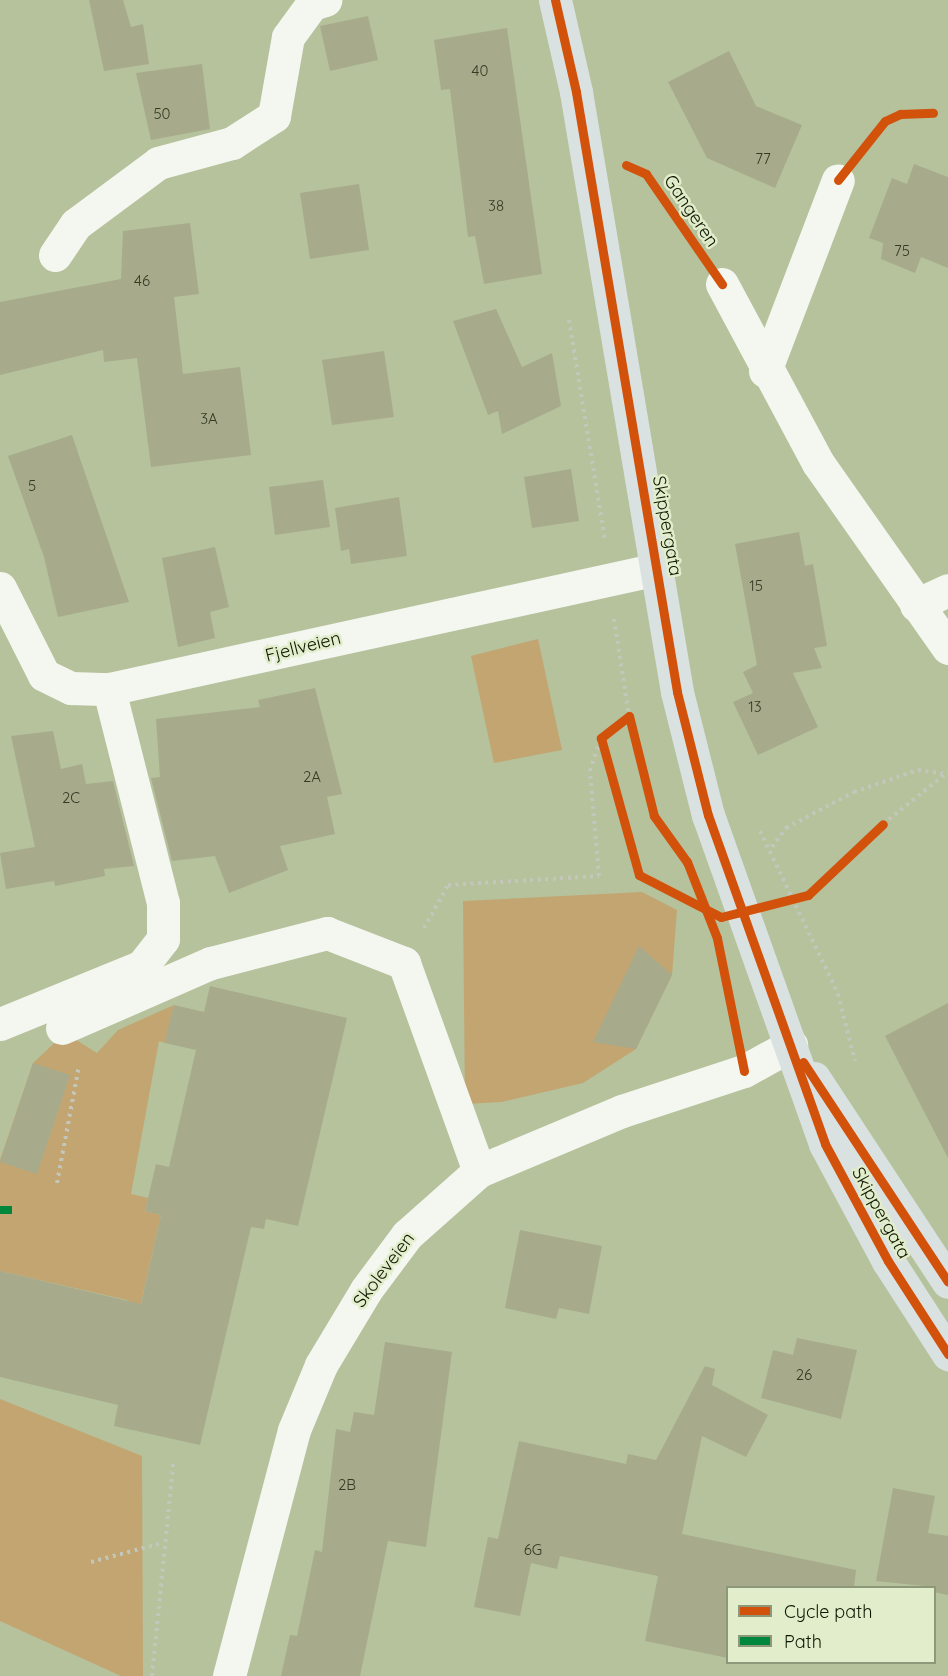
<!DOCTYPE html>
<html>
<head>
<meta charset="utf-8">
<style>
  body { margin:0 }
  #map { position:relative; width:948px; height:1676px; overflow:hidden; background:#b5c29c; font-family:Quicksand,sans-serif }
  div>[style] { position:absolute }
  .green>* { inset:0; background:#c3a571 }
  .building>* { inset:0; background:#a7ab8c }
  .path>* { height:4px; margin-top:-2px; transform-origin:0; background:repeating-linear-gradient(90deg,#c3c7bb 0 3px,transparent 0 7.5px) }
  .minor>* { height:33px; margin:-16.5px; padding:0 16.5px; transform-origin:16.5px; border-radius:16.5px; background:#f4f6f0 }
  .major>* { height:33px; margin:-16.5px; padding:0 16.5px; transform-origin:16.5px; border-radius:16.5px; background:#dae1e1 }
  .quiet>* { height:8px; margin-top:-4px; transform-origin:0; background:repeating-linear-gradient(90deg,#00873e 0 15px,transparent 0 23px) }
  .cycleway>* { height:9px; margin:-4.5px; padding:0 4.5px; transform-origin:4.5px; border-radius:4.5px; background:#d2520b }
  span { translate:-50% -50%; white-space:nowrap; text-align:center; line-height:1.15; -webkit-text-stroke:5px #e1edcb; paint-order:stroke }
  .number-label { font-size:15px; color:#353b23 }
  .number-label span { -webkit-text-stroke-width:0 }
  .street-label { font-size:18px; color:#0f1600 }
  .legend { position:absolute; left:726px; top:1586px; width:210px; height:78px; box-sizing:border-box; background:#e1edcb; border:2px solid #8d977a; margin:0; padding:8px 10px; list-style:none; font-size:18px; color:#0f1600 }
  .legend li { display:flex; align-items:center; gap:12px; height:30px }
  .legend b { width:30px; border:2px solid #8d977a }
</style>
</head>
<body>
<div id="map">
  <div class="green">
    <div style="clip-path:polygon(538px 639px,562px 750px,494px 763px,471px 656px)"></div>
    <div style="clip-path:polygon(642px 892px,677px 910px,672px 975px,636px 1049px,583px 1083px,502px 1102px,465px 1104px,463px 901px)"></div>
    <div style="clip-path:polygon(174px 1005px,165px 1043px,159px 1041px,131px 1194px,148px 1198px,145px 1211px,161px 1215px,138px 1316px,127px 1300px,0 1271px,0 1160px,33px 1063px,65px 1033px,97px 1053px,118px 1030px)"></div>
    <div style="clip-path:polygon(0 1399px,142px 1456px,143px 1676px,121px 1676px,0 1621px)"></div>
  </div>
  <div class="building">
    <div style="clip-path:polygon(89px 0,123px 0,131px 27px,143px 24px,149px 64px,104px 71px)"></div>
    <div style="clip-path:polygon(368px 16px,378px 60px,330px 71px,320px 26px)"></div>
    <div style="clip-path:polygon(507px 28px,542px 274px,484px 284px,475px 236px,468px 237px,450px 89px,441px 90px,434px 40px)"></div>
    <div style="clip-path:polygon(729px 51px,756px 106px,802px 125px,775px 188px,707px 158px,668px 82px)"></div>
    <div style="clip-path:polygon(202px 64px,210px 129px,151px 140px,136px 73px)"></div>
    <div style="clip-path:polygon(914px 164px,948px 177px,948px 268px,921px 257px,915px 273px,881px 259px,883px 243px,869px 238px,892px 178px,907px 184px)"></div>
    <div style="clip-path:polygon(359px 184px,369px 250px,310px 259px,300px 193px)"></div>
    <div style="clip-path:polygon(190px 223px,199px 294px,174px 297px,183px 374px,240px 367px,251px 455px,151px 467px,137px 358px,104px 362px,103px 350px,0 375px,0 302px,121px 279px,123px 231px)"></div>
    <div style="clip-path:polygon(496px 309px,522px 367px,552px 353px,561px 406px,502px 434px,498px 411px,488px 415px,453px 321px)"></div>
    <div style="clip-path:polygon(384px 351px,394px 417px,332px 425px,322px 360px)"></div>
    <div style="clip-path:polygon(72px 435px,129px 602px,58px 617px,44px 557px,8px 456px)"></div>
    <div style="clip-path:polygon(571px 469px,579px 521px,532px 528px,524px 477px)"></div>
    <div style="clip-path:polygon(323px 480px,330px 527px,275px 535px,269px 487px)"></div>
    <div style="clip-path:polygon(399px 497px,407px 556px,351px 564px,349px 549px,341px 551px,335px 508px)"></div>
    <div style="clip-path:polygon(799px 532px,805px 566px,813px 564px,827px 646px,814px 648px,822px 668px,793px 673px,818px 727px,758px 755px,733px 702px,753px 693px,743px 672px,757px 665px,735px 544px)"></div>
    <div style="clip-path:polygon(215px 547px,229px 607px,210px 612px,215px 638px,178px 647px,162px 558px)"></div>
    <div style="clip-path:polygon(315px 688px,342px 794px,327px 797px,335px 834px,280px 846px,288px 870px,229px 893px,215px 856px,172px 861px,151px 778px,160px 777px,156px 719px,260px 707px,258px 700px)"></div>
    <div style="clip-path:polygon(53px 731px,61px 769px,82px 764px,86px 784px,113px 781px,134px 866px,104px 869px,105px 876px,55px 886px,54px 881px,6px 889px,0 853px,35px 847px,11px 736px)"></div>
    <div style="clip-path:polygon(639px 946px,672px 975px,636px 1049px,593px 1042px)"></div>
    <div style="clip-path:polygon(210px 986px,347px 1018px,298px 1226px,266px 1219px,264px 1229px,251px 1227px,200px 1445px,114px 1426px,118px 1405px,0 1377px,0 1271px,141px 1304px,161px 1215px,145px 1211px,156px 1164px,169px 1167px,196px 1050px,165px 1043px,169px 1023px,174px 1005px,204px 1012px)"></div>
    <div style="clip-path:polygon(948px 1003px,948px 1158px,885px 1036px)"></div>
    <div style="clip-path:polygon(33px 1063px,70px 1075px,37px 1174px,0 1162px)"></div>
    <div style="clip-path:polygon(520px 1230px,602px 1246px,589px 1314px,559px 1308px,556px 1319px,505px 1308px)"></div>
    <div style="clip-path:polygon(797px 1338px,857px 1350px,841px 1419px,761px 1398px,773px 1350px,793px 1355px)"></div>
    <div style="clip-path:polygon(385px 1342px,452px 1352px,426px 1547px,388px 1541px,360px 1676px,281px 1676px,290px 1635px,297px 1636px,315px 1550px,322px 1552px,336px 1429px,350px 1432px,354px 1412px,374px 1415px)"></div>
    <div style="clip-path:polygon(705px 1366px,715px 1369px,712px 1385px,768px 1415px,746px 1457px,702px 1436px,682px 1534px,856px 1570px,854px 1587px,728px 1587px,728px 1658px,645px 1641px,658px 1576px,560px 1556px,557px 1569px,531px 1563px,520px 1616px,474px 1607px,488px 1537px,498px 1539px,519px 1441px,626px 1464px,628px 1454px,656px 1460px)"></div>
    <div style="clip-path:polygon(893px 1488px,935px 1496px,928px 1533px,948px 1536px,948px 1595px,934px 1592px,934px 1587px,876px 1581px)"></div>
  </div>
  <div class="path">
    <div style="left:569px;top:320px;width:223px;rotate:80.7deg"></div>
    <div style="left:614px;top:619px;width:98px;rotate:81.2deg"></div>
    <div style="left:883px;top:824px;width:83px;rotate:-38.7deg"></div>
    <div style="left:760px;top:831px;width:181px;rotate:64.4deg"></div>
    <div style="left:838px;top:994px;width:69px;rotate:75.8deg"></div>
    <div style="left:772px;top:847px;width:24px;rotate:-54deg"></div>
    <div style="left:786px;top:828px;width:77px;rotate:-27.9deg"></div>
    <div style="left:854px;top:792px;width:68px;rotate:-19deg"></div>
    <div style="left:918px;top:770px;width:27px;rotate:8deg"></div>
    <div style="left:424px;top:928px;width:49px;rotate:-60.8deg"></div>
    <div style="left:448px;top:885px;width:151px;rotate:-3.4deg"></div>
    <div style="left:599px;top:876px;width:105px;rotate:-94.9deg"></div>
    <div style="left:590px;top:771px;width:35px;rotate:-72deg"></div>
    <div style="left:57px;top:1183px;width:119px;rotate:-79.4deg"></div>
    <div style="left:91px;top:1562px;width:73px;rotate:-15deg"></div>
    <div style="left:152px;top:1676px;width:213px;rotate:-84.3deg"></div>
  </div>
  <div class="minor">
    <div style="left:55px;top:255px;width:37px;rotate:-56deg"></div>
    <div style="left:76px;top:224px;width:102px;rotate:-36.6deg"></div>
    <div style="left:158px;top:163px;width:77px;rotate:-15.1deg"></div>
    <div style="left:232px;top:143px;width:50px;rotate:-32.7deg"></div>
    <div style="left:274px;top:116px;width:80px;rotate:-80deg"></div>
    <div style="left:288px;top:37px;width:41px;rotate:-54deg"></div>
    <div style="left:312px;top:4px;width:14px;rotate:-17deg"></div>
    <div style="left:722px;top:284px;width:203px;rotate:61.8deg"></div>
    <div style="left:818px;top:463px;width:226px;rotate:54.9deg"></div>
    <div style="left:765px;top:371px;width:204px;rotate:-69.1deg"></div>
    <div style="left:0;top:588px;width:97px;rotate:63.2deg"></div>
    <div style="left:44px;top:675px;width:30px;rotate:26deg"></div>
    <div style="left:71px;top:688px;width:38px;rotate:2deg"></div>
    <div style="left:109px;top:689px;width:562px;rotate:-12.33deg"></div>
    <div style="left:916px;top:605px;width:35px;rotate:-25deg"></div>
    <div style="left:0;top:1024px;width:153px;rotate:-22.2deg"></div>
    <div style="left:142px;top:966px;width:34px;rotate:-52deg"></div>
    <div style="left:163px;top:939px;width:36px;rotate:-90deg"></div>
    <div style="left:163px;top:903px;width:221px;rotate:-104.2deg"></div>
    <div style="left:62px;top:1028px;width:163px;rotate:-23.6deg"></div>
    <div style="left:211px;top:963px;width:120px;rotate:-14.5deg"></div>
    <div style="left:327px;top:933px;width:83px;rotate:21.3deg"></div>
    <div style="left:404px;top:963px;width:221px;rotate:70.2deg"></div>
    <div style="left:229px;top:1676px;width:254px;rotate:-75.2deg"></div>
    <div style="left:294px;top:1430px;width:70px;rotate:-67.4deg"></div>
    <div style="left:321px;top:1365px;width:87px;rotate:-59deg"></div>
    <div style="left:366px;top:1290px;width:69px;rotate:-53.3deg"></div>
    <div style="left:407px;top:1235px;width:96px;rotate:-41.6deg"></div>
    <div style="left:479px;top:1171px;width:155px;rotate:-22.8deg"></div>
    <div style="left:622px;top:1111px;width:128px;rotate:-18.2deg"></div>
    <div style="left:744px;top:1071px;width:54px;rotate:-29deg"></div>
  </div>
  <div class="major">
    <div style="left:555px;top:0;width:94px;rotate:77.1deg"></div>
    <div style="left:576px;top:92px;width:608px;rotate:80.44deg"></div>
    <div style="left:677px;top:692px;width:127px;rotate:75.9deg"></div>
    <div style="left:708px;top:815px;width:349px;rotate:70.4deg"></div>
    <div style="left:825px;top:1144px;width:133px;rotate:61.7deg"></div>
    <div style="left:888px;top:1261px;width:111px;rotate:57.2deg"></div>
    <div style="left:814px;top:1078px;width:244px;rotate:56.7deg"></div>
  </div>
  <div class="quiet">
    <div style="left:0;top:1210px;width:12px"></div>
  </div>
  <div class="cycleway">
    <div style="left:555px;top:0;width:94px;rotate:77.1deg"></div>
    <div style="left:576px;top:92px;width:608px;rotate:80.44deg"></div>
    <div style="left:677px;top:692px;width:127px;rotate:75.9deg"></div>
    <div style="left:708px;top:815px;width:349px;rotate:70.4deg"></div>
    <div style="left:825px;top:1144px;width:133px;rotate:61.7deg"></div>
    <div style="left:888px;top:1261px;width:111px;rotate:57.2deg"></div>
    <div style="left:626px;top:165px;width:22px;rotate:24deg"></div>
    <div style="left:646px;top:174px;width:134px;rotate:55.4deg"></div>
    <div style="left:838px;top:180px;width:75px;rotate:-51.5deg"></div>
    <div style="left:885px;top:121px;width:17px;rotate:-25deg"></div>
    <div style="left:900px;top:114px;width:33px;rotate:-2deg"></div>
    <div style="left:803px;top:1062px;width:263px;rotate:56.6deg"></div>
    <div style="left:744px;top:1071px;width:136px;rotate:-101.5deg"></div>
    <div style="left:717px;top:938px;width:82px;rotate:-111.5deg"></div>
    <div style="left:687px;top:862px;width:57px;rotate:-125.7deg"></div>
    <div style="left:654px;top:816px;width:103px;rotate:-104deg"></div>
    <div style="left:629px;top:716px;width:36px;rotate:142deg"></div>
    <div style="left:601px;top:738px;width:142px;rotate:74.5deg"></div>
    <div style="left:639px;top:875px;width:92px;rotate:27.1deg"></div>
    <div style="left:721px;top:917px;width:90px;rotate:-14.2deg"></div>
    <div style="left:808px;top:895px;width:103px;rotate:-43.4deg"></div>
  </div>
  <div class="number-label">
    <span style="left:480px;top:71px">40</span>
    <span style="left:162px;top:114px">50</span>
    <span style="left:763px;top:159px">77</span>
    <span style="left:496px;top:206px">38</span>
    <span style="left:902px;top:251px">75</span>
    <span style="left:142px;top:281px">46</span>
    <span style="left:209px;top:419px">3A</span>
    <span style="left:32px;top:486px">5</span>
    <span style="left:756px;top:586px">15</span>
    <span style="left:755px;top:707px">13</span>
    <span style="left:312px;top:777px">2A</span>
    <span style="left:71px;top:798px">2C</span>
    <span style="left:804px;top:1375px">26</span>
    <span style="left:347px;top:1485px">2B</span>
    <span style="left:533px;top:1550px">6G</span>
  </div>
  <div class="street-label">
    <span style="left:691px;top:211px;rotate:56deg">Gangeren</span>
    <span style="left:667px;top:526px;rotate:80deg">Skippergata</span>
    <span style="left:303px;top:647px;rotate:-14deg">Fjellveien</span>
    <span style="left:881px;top:1213px;rotate:61deg">Skippergata</span>
    <span style="left:384px;top:1270px;rotate:-53deg">Skoleveien</span>
  </div>
  <ul class="legend">
  <li><b style="height:8px;background:#d2520b"></b>Cycle path</li>
  <li><b style="height:8px;background:#00873e"></b>Path</li>
  </ul>
</div>
</body>
</html>
